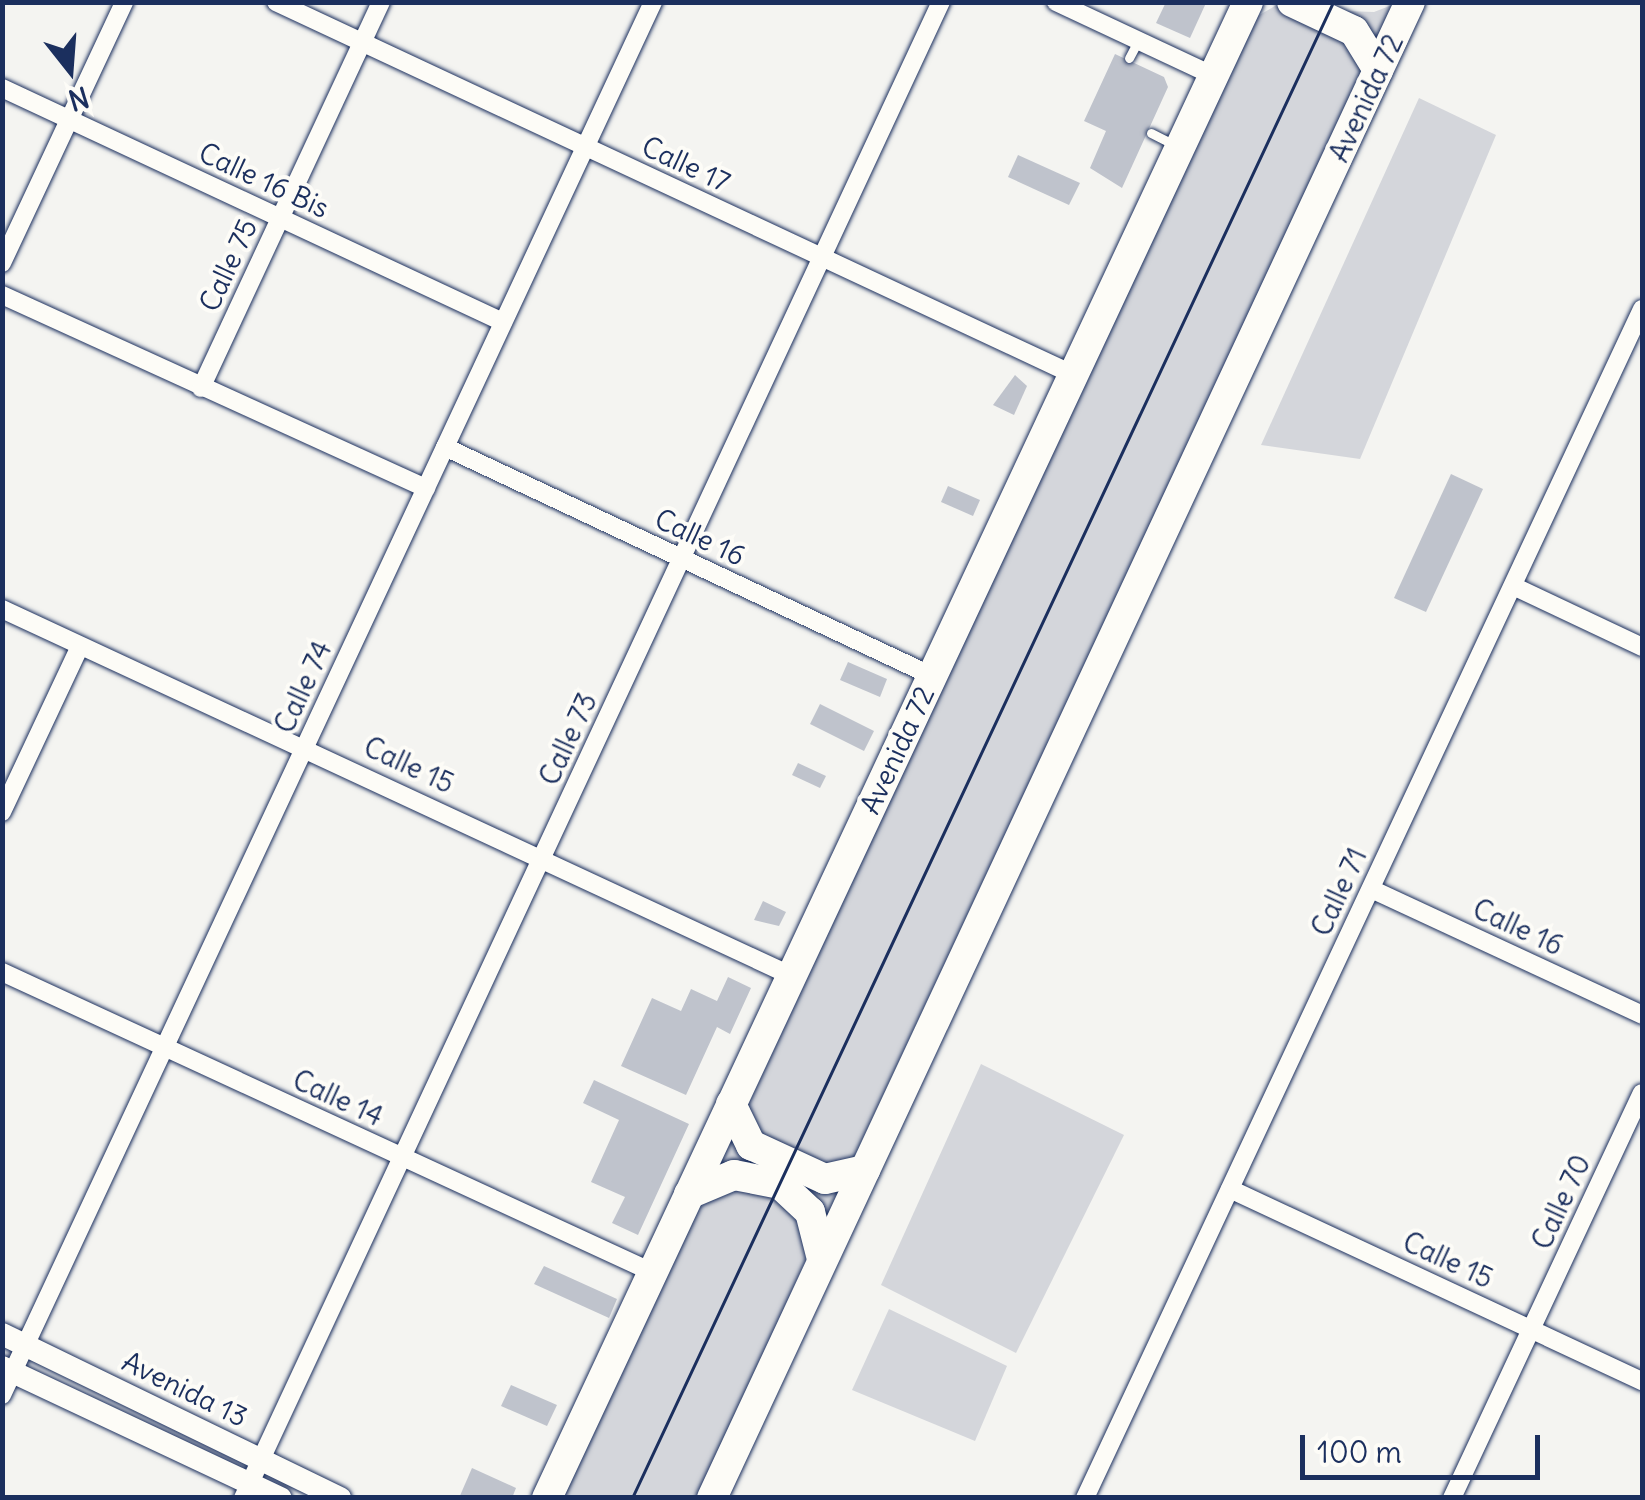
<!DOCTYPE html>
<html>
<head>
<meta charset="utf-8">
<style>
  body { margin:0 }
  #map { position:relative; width:1645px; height:1500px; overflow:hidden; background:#f4f4f1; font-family:Delius,sans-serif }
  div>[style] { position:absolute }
  .green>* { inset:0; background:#d4d6db }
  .building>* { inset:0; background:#bfc3cc }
  .roads { filter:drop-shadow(0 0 2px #1b2f5e) drop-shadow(0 0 2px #1b2f5e) }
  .service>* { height:9px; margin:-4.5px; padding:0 4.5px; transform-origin:4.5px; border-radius:4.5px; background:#fdfcf7 }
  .minor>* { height:18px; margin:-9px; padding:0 9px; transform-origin:9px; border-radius:9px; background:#fdfcf7 }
  .tertiary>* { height:22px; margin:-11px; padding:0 11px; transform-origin:11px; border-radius:11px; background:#fdfcf7 }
  .trunk>* { height:30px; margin:-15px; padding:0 15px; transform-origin:15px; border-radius:15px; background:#fdfcf7 }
  .tram>* { height:2.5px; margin:-1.25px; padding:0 1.25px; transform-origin:1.25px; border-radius:1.25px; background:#1b2f5e }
  span { translate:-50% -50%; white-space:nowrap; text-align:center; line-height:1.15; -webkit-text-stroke:8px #fdfcf7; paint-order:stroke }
  .street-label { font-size:28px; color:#1b2f5e }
  .frame { position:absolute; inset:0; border:5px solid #1b2f5e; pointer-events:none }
  .north { position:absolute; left:20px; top:20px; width:100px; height:100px; -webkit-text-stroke:8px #fdfcf7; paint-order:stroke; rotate:163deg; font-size:28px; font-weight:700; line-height:40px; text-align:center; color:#1b2f5e }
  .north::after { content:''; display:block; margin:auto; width:35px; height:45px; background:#1b2f5e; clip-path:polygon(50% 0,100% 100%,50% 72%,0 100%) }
  .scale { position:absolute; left:1300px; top:1435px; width:240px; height:45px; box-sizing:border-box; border:5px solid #1b2f5e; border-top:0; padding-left:12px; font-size:30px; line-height:35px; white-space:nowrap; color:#1b2f5e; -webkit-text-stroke:8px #fdfcf7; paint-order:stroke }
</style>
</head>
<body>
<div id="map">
  <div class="green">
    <div style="clip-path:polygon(1392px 5px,1375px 41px,1346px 11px,1374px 12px)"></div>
    <div style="clip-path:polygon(1275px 6px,1356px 40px,1364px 66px,852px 1161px,834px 1172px,752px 1136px,744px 1114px,1256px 17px)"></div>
    <div style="clip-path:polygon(1419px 98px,1496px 135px,1360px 459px,1261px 445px)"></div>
    <div style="clip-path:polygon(981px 1064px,1124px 1135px,1016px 1353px,881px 1285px)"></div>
    <div style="clip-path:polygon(732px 1135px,840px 1186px,824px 1222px,717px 1170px)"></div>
    <div style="clip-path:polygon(725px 1188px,785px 1196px,807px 1238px,805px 1261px,700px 1497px,561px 1498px,697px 1210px)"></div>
    <div style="clip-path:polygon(889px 1309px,1007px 1366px,975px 1441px,852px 1390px)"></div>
  </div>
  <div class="building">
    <div style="clip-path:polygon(1166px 2px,1206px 3px,1190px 38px,1156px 23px)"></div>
    <div style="clip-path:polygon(1115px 54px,1164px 77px,1168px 87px,1122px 188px,1090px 168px,1106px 131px,1084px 121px)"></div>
    <div style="clip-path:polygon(1018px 155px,1080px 183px,1069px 205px,1008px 177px)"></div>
    <div style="clip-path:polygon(1015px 375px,1027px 386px,1014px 415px,993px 405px)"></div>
    <div style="clip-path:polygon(1451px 474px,1483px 489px,1426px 612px,1394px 598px)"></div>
    <div style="clip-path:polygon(948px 486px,980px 500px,973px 516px,941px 502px)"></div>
    <div style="clip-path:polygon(848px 662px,887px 679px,880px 697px,840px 680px)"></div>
    <div style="clip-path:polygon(820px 704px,874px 731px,864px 751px,810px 724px)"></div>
    <div style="clip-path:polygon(798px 763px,826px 776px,820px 788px,792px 775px)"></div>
    <div style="clip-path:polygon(763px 901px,786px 912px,779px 926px,754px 920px)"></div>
    <div style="clip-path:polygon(728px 977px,751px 988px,730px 1034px,717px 1027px,686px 1095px,621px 1066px,652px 998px,681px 1011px,691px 989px,717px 1001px)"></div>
    <div style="clip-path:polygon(594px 1080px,689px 1124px,638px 1235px,612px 1223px,625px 1197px,591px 1182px,619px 1120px,583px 1103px)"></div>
    <div style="clip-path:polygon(544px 1266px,617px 1299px,609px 1318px,534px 1284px)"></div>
    <div style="clip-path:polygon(511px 1385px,557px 1405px,547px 1426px,501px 1406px)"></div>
    <div style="clip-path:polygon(472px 1468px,516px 1488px,512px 1498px,459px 1498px)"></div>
  </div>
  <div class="roads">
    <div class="service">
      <div style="left:1129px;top:58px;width:19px;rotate:-62deg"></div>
      <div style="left:1151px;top:133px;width:25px;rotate:27deg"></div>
    </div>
    <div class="minor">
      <div style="left:276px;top:2px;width:881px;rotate:25.05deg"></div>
      <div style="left:1056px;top:2px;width:174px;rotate:25.1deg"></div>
      <div style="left:2px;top:88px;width:553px;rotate:25.04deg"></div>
      <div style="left:2px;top:263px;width:288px;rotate:-64.9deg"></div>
      <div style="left:2px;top:295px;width:466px;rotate:24.5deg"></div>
      <div style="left:201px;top:388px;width:426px;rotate:-65deg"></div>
      <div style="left:445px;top:447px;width:538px;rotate:25.18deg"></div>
      <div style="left:1513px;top:586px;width:143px;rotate:25.3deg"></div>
      <div style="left:2px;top:609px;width:871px;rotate:24.92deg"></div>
      <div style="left:2px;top:812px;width:183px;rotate:-64.8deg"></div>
      <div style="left:1371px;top:889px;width:299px;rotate:24.9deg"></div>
      <div style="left:2px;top:972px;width:716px;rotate:24.78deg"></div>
      <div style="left:1230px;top:1189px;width:455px;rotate:25deg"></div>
      <div style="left:2px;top:1395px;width:1538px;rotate:-64.95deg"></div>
      <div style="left:243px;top:1498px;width:1651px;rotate:-64.99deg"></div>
      <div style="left:1085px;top:1498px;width:1313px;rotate:-64.9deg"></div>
      <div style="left:1452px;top:1498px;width:447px;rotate:-64.9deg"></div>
    </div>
    <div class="tertiary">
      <div style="left:2px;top:1334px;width:376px;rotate:25.9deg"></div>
      <div style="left:2px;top:1367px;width:308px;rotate:25.2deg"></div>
    </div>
    <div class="trunk">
      <div style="left:1292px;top:2px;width:68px;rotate:25.1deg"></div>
      <div style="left:1354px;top:31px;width:46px;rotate:58.4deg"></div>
      <div style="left:731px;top:1104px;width:46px;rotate:64deg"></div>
      <div style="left:751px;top:1145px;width:81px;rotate:24.7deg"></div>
      <div style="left:825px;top:1179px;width:41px;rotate:-12.7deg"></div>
      <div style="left:689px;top:1194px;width:49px;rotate:-22.9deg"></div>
      <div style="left:734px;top:1175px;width:47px;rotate:11.1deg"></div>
      <div style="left:780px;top:1184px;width:41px;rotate:43deg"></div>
      <div style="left:810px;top:1212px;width:49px;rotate:75.7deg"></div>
      <div style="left:547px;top:1498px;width:1652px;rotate:-64.89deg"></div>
      <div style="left:712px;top:1498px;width:1651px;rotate:-64.99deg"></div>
    </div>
  </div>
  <div class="tram">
    <div style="left:632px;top:1498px;width:1652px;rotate:-64.89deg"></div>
  </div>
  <div class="street-label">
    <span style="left:1366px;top:98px;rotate:-65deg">Avenida 72</span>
    <span style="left:686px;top:164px;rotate:25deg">Calle 17</span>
    <span style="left:264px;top:180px;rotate:25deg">Calle 16 Bis</span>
    <span style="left:228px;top:265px;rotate:-65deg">Calle 75</span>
    <span style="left:700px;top:537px;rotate:25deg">Calle 16</span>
    <span style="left:303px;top:687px;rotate:-65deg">Calle 74</span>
    <span style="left:568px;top:739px;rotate:-65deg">Calle 73</span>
    <span style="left:897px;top:750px;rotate:-65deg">Avenida 72</span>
    <span style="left:409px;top:765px;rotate:25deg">Calle 15</span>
    <span style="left:1339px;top:892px;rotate:-65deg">Calle 71</span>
    <span style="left:1518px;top:927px;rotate:25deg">Calle 16</span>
    <span style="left:338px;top:1098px;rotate:25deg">Calle 14</span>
    <span style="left:1561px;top:1202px;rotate:-65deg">Calle 70</span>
    <span style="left:1448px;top:1260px;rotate:25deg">Calle 15</span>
    <span style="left:185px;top:1389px;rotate:26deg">Avenida 13</span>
  </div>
  <div class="frame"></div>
  <div class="north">N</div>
  <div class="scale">100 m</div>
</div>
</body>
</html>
